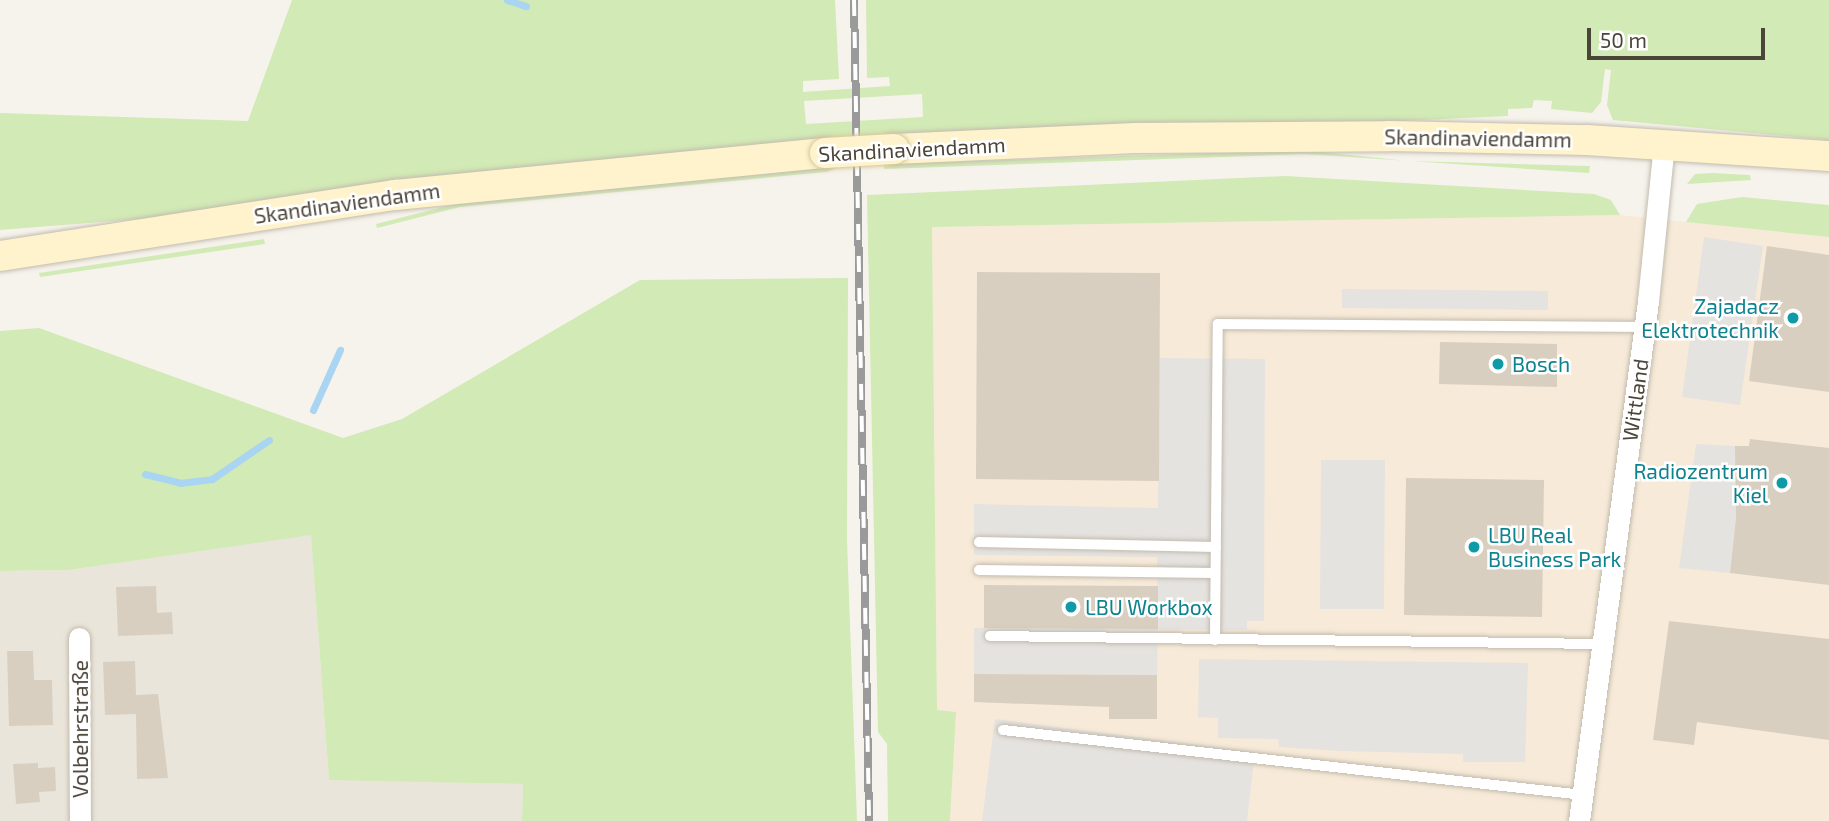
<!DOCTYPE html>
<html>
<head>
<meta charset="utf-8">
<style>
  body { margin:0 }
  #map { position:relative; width:1829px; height:821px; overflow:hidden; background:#f6f3ec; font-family:"Exo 2",sans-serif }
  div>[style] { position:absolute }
  .residential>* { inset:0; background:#eae5da }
  .commercial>* { inset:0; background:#f7ead8 }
  .green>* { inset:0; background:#d2eab5 }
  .parking>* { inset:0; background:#e5e3e0 }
  .stream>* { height:7px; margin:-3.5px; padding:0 3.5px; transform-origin:3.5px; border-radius:3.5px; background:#a9d4f2 }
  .building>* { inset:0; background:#d8cfc1 }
  .roads { filter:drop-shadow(0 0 2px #c2bbae) drop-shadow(0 0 2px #c2bbae) }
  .service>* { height:10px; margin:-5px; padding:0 5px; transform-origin:5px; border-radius:5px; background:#fff }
  .minor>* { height:21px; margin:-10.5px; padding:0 10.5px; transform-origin:10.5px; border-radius:10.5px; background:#fff }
  .secondary>* { height:30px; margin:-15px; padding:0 15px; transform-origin:15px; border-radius:15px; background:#fff3cd }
  .rail>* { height:8px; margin-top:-4px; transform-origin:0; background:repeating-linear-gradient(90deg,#fff 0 16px,#9a9a9a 0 32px); box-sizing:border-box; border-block:2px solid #9a9a9a }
  .bridges { filter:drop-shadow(0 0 2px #d6c79b) drop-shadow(0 0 2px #d6c79b) }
  .secondary-bridge>* { height:30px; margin:-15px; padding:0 15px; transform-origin:15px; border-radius:15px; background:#fff3cd }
  .dots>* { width:19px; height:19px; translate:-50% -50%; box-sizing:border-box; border:4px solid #fff; border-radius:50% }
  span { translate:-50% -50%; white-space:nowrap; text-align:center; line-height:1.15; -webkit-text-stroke:5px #fff; paint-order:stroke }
  .street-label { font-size:21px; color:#4b4439 }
  .culture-label { font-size:21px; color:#0d838f }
  .right { translate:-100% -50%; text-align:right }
  .left { translate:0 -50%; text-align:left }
  .scale { position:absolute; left:1587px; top:28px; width:178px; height:32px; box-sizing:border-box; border:4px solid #4b4439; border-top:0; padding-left:9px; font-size:21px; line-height:24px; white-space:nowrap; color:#4b4439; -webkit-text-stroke:5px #fff; paint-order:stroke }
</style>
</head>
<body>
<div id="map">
  <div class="residential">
    <div style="clip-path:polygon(311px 534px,329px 779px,523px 784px,522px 821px,0 821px,0 571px,69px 570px)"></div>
  </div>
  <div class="commercial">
    <div style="clip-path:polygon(1620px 215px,1829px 237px,1829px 821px,950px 821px,956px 712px,937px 711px,932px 227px)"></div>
  </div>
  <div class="green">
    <div style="clip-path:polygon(evenodd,292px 0,835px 0,839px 79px,803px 81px,803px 92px,890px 86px,889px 77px,867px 78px,866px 0,1829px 0,1829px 140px,1613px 120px,1607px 105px,1611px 70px,1605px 69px,1601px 102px,1592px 113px,1551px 109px,1552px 101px,1534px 100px,1532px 108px,1508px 109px,1508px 116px,1356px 123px,0 230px,0 113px,248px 121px,292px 0,922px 94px,923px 117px,806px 124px,804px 101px,922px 94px)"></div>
    <div style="clip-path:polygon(1303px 150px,1408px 161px,1590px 166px,1589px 173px,1304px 154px,884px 169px,884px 164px)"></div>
    <div style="clip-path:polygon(841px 166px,826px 172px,460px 207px,377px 228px,376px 224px,459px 203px)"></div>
    <div style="clip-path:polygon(1712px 173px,1750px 175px,1751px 180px,1687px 184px,1695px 174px)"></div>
    <div style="clip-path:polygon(1285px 176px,1594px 194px,1611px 200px,1620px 215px,932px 227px,937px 710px,956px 712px,950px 821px,888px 821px,887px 744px,878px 732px,867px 195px)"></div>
    <div style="clip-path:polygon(1742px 197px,1829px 205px,1829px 237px,1686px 222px,1697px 204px)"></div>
    <div style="clip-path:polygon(264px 239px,265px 244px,40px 277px,39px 273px)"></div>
    <div style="clip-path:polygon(848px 278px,847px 540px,857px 821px,522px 821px,523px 784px,329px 780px,311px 535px,69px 570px,0 571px,0 331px,39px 328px,343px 438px,402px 419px,640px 280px)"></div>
  </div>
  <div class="parking">
    <div style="clip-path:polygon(1704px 237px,1763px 246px,1740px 405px,1682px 397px)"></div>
    <div style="clip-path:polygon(1342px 289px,1548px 291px,1548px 310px,1342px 308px)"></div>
    <div style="clip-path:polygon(1159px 358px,1265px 359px,1264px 621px,1247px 621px,1247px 630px,1158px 629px,1157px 675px,974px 674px,974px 628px,1158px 628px,1157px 557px,974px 555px,974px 504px,1158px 508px)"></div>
    <div style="clip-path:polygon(1696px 444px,1735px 446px,1736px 518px,1730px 573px,1679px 568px)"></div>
    <div style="clip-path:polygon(1321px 460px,1385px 460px,1384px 609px,1320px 609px)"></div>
    <div style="clip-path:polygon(1199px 659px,1528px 663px,1525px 762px,1463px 762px,1463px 754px,1342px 751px,1279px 747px,1278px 739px,1218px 738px,1218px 718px,1198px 717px)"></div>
    <div style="clip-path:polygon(995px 719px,1255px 752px,1247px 821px,982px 821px)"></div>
  </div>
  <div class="stream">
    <div style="left:507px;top:0;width:20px;rotate:18deg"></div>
    <div style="left:313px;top:410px;width:66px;rotate:-65.8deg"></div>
    <div style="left:145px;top:474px;width:36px;rotate:14deg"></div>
    <div style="left:180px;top:483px;width:32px;rotate:-7deg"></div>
    <div style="left:212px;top:479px;width:69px;rotate:-34.4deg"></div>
  </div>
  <div class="building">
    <div style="clip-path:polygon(1767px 246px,1829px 255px,1829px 392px,1749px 381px)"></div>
    <div style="clip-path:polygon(977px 272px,1160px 273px,1159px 481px,976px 479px)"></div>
    <div style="clip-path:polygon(1440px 342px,1557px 344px,1557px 387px,1439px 384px)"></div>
    <div style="clip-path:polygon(1750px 439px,1829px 448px,1829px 585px,1730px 573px,1736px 518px,1735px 446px,1749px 446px)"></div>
    <div style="clip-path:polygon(1406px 478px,1544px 480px,1542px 617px,1404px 615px)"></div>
    <div style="clip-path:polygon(984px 585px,1158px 586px,1158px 629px,984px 628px)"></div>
    <div style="clip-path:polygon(156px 586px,157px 613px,172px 612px,173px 634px,118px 636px,116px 587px)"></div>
    <div style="clip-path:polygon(1669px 621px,1829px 639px,1829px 740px,1697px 722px,1694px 745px,1653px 740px)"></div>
    <div style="clip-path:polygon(7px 651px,33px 651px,34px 680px,52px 680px,53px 725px,9px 726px)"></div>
    <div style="clip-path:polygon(135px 661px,136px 695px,158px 694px,168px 778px,137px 779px,136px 714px,105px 715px,103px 662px)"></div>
    <div style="clip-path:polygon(974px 674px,1157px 675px,1157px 719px,1109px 719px,1109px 707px,974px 702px)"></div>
    <div style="clip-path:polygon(38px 763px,38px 768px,55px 767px,56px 791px,39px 792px,40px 802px,16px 804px,13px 764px)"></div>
  </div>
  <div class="roads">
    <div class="service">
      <div style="left:979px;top:542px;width:237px;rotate:1.2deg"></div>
      <div style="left:979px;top:570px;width:236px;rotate:0.7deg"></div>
      <div style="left:990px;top:636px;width:613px;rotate:0.75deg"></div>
      <div style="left:1215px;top:640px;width:316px;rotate:-89.5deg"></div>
      <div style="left:1218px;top:324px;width:427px;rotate:0.4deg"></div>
      <div style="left:1003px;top:730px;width:584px;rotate:6.39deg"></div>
    </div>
    <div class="minor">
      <div style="left:79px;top:638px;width:183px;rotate:89.7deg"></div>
      <div style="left:1579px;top:821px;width:525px;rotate:-82.44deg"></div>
      <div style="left:1648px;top:301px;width:158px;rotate:-84.2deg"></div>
    </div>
    <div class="secondary">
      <div style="left:894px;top:149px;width:241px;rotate:-2.6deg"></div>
      <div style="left:1135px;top:138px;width:255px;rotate:-0.4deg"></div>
      <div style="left:1390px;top:136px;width:197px;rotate:1.2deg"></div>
      <div style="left:1587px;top:140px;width:243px;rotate:3.8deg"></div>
      <div style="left:0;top:256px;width:400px;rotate:-8.8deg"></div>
      <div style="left:395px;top:195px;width:432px;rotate:-5.6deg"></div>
    </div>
  </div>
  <div class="rail">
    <div style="left:854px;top:0;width:821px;rotate:88.95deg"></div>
  </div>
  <div class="bridges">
    <div class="secondary-bridge">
      <div style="left:825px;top:153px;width:69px;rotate:-3.3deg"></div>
    </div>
  </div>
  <div class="dots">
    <div style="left:1793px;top:318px;background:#0f9aa8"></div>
    <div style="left:1498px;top:364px;background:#0f9aa8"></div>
    <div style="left:1782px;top:483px;background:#0f9aa8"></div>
    <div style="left:1474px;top:547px;background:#0f9aa8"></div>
    <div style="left:1071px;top:607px;background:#0f9aa8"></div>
  </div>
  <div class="street-label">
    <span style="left:1478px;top:138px;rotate:1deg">Skandinaviendamm</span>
    <span style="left:912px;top:149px;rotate:-3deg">Skandinaviendamm</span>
    <span style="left:347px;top:203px;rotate:-8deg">Skandinaviendamm</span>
    <span style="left:1635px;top:400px;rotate:-82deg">Wittland</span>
    <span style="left:80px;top:729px;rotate:-90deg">Volbehrstraße</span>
  </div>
  <div class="culture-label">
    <span class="right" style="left:1779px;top:318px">Zajadacz<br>Elektrotechnik</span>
    <span class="left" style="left:1512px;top:364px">Bosch</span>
    <span class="right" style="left:1768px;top:483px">Radiozentrum<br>Kiel</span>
    <span class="left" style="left:1488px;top:547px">LBU Real<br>Business Park</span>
    <span class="left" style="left:1085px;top:607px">LBU Workbox</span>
  </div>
  <div class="scale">50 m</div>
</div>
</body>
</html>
